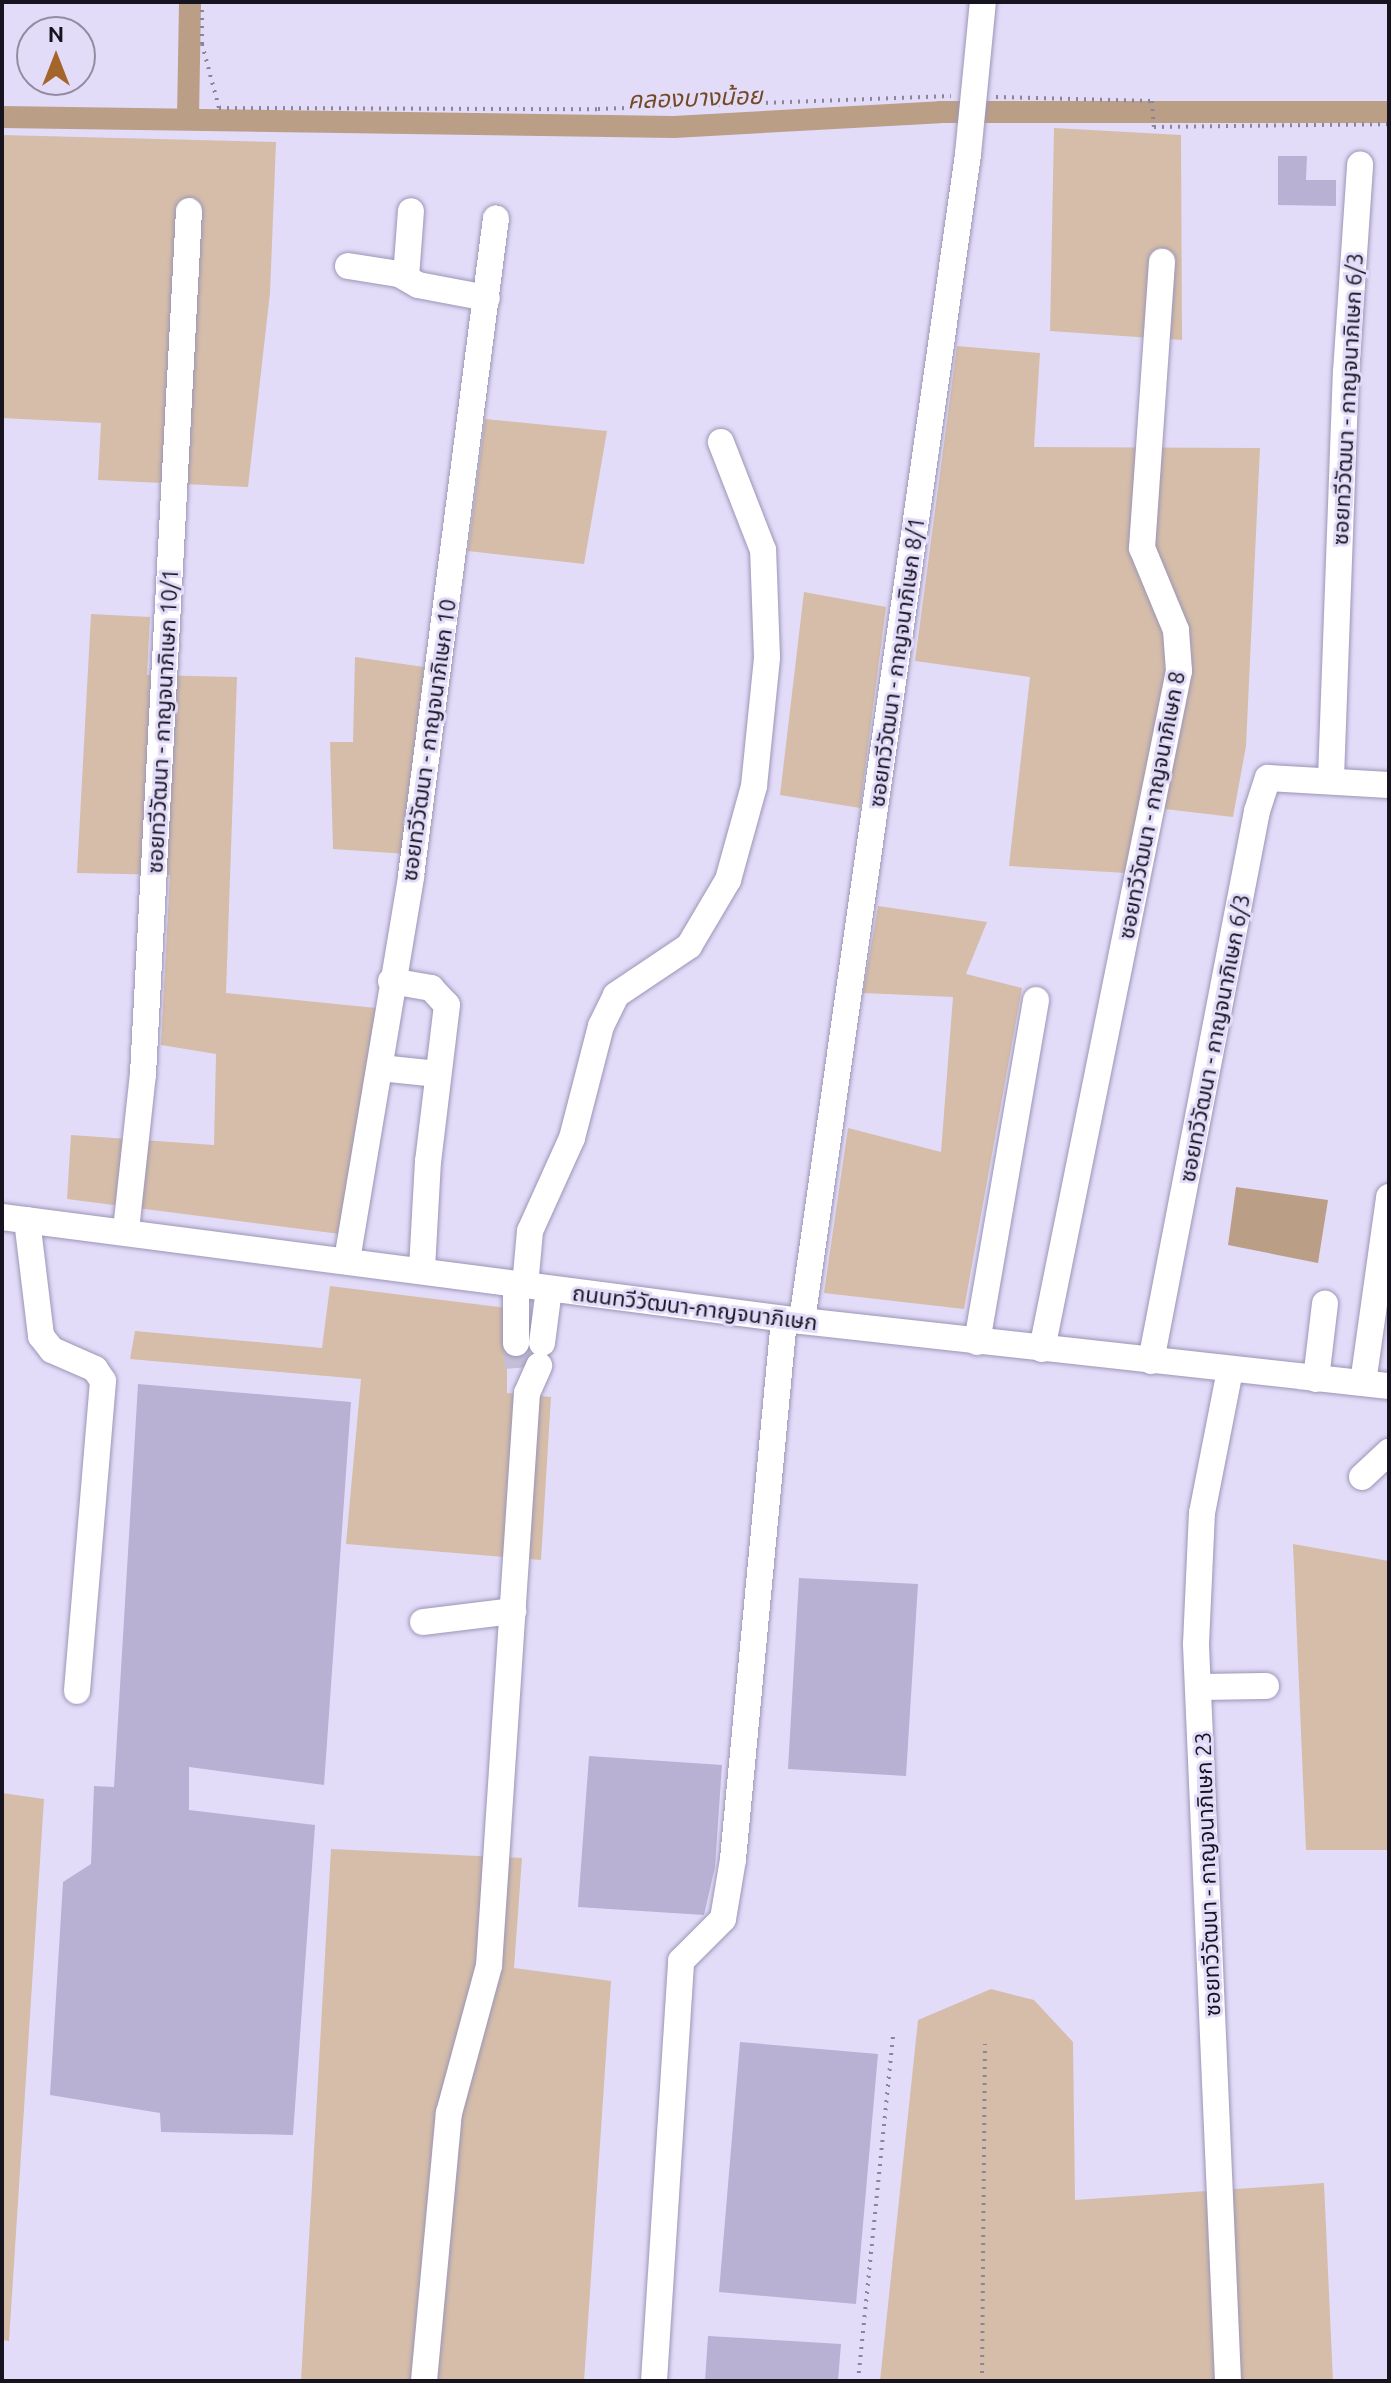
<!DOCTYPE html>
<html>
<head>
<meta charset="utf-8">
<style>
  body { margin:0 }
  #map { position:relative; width:1391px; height:2383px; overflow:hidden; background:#e3dcf9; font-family:Ubuntu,"Noto Sans Thai",sans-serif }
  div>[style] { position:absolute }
  .green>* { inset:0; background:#d5bda9 }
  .water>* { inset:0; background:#bb9e86 }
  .canal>* { height:22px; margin:-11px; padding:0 11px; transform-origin:11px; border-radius:11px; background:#bb9e86 }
  .building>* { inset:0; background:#b9b1d3 }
  .minor-tunnel>* { height:26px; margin-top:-13px; transform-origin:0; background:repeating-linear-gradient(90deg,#c4bed8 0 26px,transparent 0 39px) }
  .path>* { height:4px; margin-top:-2px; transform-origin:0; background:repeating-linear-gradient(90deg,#8a859b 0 2px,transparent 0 8px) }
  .roads { filter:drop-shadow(0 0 2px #9c95b6) drop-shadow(0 0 2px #9c95b6) }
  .minor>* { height:26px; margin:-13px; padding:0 13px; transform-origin:13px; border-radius:13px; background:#fff }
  span { translate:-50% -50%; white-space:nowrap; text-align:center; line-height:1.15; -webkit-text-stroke:6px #e3dcf9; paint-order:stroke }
  .street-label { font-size:22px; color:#171420 }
  .water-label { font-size:24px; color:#744a24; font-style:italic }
  .frame { position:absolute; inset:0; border:4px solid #171420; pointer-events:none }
  .north { position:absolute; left:16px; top:16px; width:80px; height:80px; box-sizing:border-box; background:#e3dcf9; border:2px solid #918ca2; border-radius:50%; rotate:0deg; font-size:22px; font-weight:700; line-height:32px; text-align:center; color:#171420 }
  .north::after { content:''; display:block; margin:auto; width:28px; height:36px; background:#a3652a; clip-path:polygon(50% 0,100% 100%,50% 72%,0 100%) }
</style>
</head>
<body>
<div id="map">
  <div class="green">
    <div style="clip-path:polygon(1054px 128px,1181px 135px,1182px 340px,1050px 331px)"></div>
    <div style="clip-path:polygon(2px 135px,276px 142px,270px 293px,248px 487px,98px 480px,101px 423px,2px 418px)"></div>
    <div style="clip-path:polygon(957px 346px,1040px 353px,1034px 447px,1260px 448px,1246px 746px,1233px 817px,1139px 806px,1126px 873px,1009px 866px,1030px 677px,915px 661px)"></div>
    <div style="clip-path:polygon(485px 419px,607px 431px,584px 564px,468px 551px)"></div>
    <div style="clip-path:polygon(804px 592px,886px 607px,860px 808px,780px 795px)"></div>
    <div style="clip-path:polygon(91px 614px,150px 617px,147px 675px,237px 677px,226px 993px,376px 1008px,340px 1234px,67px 1199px,71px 1135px,214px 1145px,216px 1054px,161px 1045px,170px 875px,77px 873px)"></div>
    <div style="clip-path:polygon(355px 657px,424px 667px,407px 854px,333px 849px,330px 742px,353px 742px)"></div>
    <div style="clip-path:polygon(878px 906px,987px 922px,966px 974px,1022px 988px,964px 1309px,824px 1293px,848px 1128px,941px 1152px,953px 997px,863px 993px)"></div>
    <div style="clip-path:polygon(330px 1286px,507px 1308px,507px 1393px,551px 1397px,541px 1560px,346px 1544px,361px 1379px,130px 1359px,135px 1331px,322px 1348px)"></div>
    <div style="clip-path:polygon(1293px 1544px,1389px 1561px,1389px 1850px,1306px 1850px)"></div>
    <div style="clip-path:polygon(2px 1793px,44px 1799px,9px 2341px,2px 2340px)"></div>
    <div style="clip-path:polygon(331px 1849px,522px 1858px,514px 1968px,611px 1981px,584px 2381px,301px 2381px)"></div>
    <div style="clip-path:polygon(991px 1989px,1034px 2000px,1073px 2042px,1075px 2200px,1324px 2183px,1333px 2381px,880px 2381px,918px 2020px)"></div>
  </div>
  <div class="water">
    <div style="clip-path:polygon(1236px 1187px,1328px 1200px,1318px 1263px,1228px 1245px)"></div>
  </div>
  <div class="canal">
    <div style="left:2px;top:117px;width:672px;rotate:0.85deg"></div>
    <div style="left:674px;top:127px;width:266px;rotate:-3.2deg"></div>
    <div style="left:940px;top:112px;width:449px"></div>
    <div style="left:188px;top:118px;width:116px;rotate:-89deg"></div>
  </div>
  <div class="building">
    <div style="clip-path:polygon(1278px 156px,1307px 156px,1306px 180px,1336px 180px,1336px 206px,1278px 205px)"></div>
    <div style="clip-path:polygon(138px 1384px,351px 1402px,324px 1785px,189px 1767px,189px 1810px,315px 1825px,293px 2135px,161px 2132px,160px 2113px,50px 2095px,63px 1882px,91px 1864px,94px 1786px,114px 1787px)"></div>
    <div style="clip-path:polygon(799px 1578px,918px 1584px,906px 1776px,788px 1769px)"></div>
    <div style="clip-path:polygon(589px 1756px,722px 1765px,715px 1867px,704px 1915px,578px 1907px)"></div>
    <div style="clip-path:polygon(740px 2042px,878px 2054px,856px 2304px,719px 2292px)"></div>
    <div style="clip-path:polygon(708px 2336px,841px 2344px,838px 2381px,705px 2381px)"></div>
  </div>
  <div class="minor-tunnel">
    <div style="left:516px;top:1343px;width:25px;rotate:85deg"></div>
  </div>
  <div class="path">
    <div style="left:202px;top:2px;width:42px;rotate:90deg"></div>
    <div style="left:202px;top:44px;width:66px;rotate:75.1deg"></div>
    <div style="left:219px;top:108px;width:379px;rotate:0.2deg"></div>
    <div style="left:598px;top:109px;width:353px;rotate:-2.1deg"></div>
    <div style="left:996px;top:97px;width:156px;rotate:1.5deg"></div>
    <div style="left:1152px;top:101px;width:26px;rotate:86deg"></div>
    <div style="left:1154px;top:127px;width:235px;rotate:-0.7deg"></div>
    <div style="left:858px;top:2381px;width:348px;rotate:-84.2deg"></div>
    <div style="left:982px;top:2381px;width:337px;rotate:-89.5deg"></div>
  </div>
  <div class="roads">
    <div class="minor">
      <div style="left:348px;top:266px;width:52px;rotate:8.9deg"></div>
      <div style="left:399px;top:274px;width:22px;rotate:30deg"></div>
      <div style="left:418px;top:285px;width:70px;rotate:10.7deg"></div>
      <div style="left:406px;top:277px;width:66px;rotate:-85.7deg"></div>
      <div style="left:1331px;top:778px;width:406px;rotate:-87.9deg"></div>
      <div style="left:1346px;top:372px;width:208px;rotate:-86.1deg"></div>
      <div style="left:391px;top:981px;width:41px;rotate:9.9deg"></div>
      <div style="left:431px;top:988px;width:23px;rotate:47deg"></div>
      <div style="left:447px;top:1005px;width:157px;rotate:96.9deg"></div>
      <div style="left:428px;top:1161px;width:108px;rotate:93.2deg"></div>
      <div style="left:380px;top:1068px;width:58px;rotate:5.9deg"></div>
      <div style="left:2px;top:1217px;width:807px;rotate:7.41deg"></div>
      <div style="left:802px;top:1321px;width:591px;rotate:6.32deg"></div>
      <div style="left:27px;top:1220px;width:117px;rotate:83.1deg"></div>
      <div style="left:41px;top:1336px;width:18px;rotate:52deg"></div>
      <div style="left:52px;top:1350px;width:47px;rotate:23.8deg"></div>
      <div style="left:95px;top:1369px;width:14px;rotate:56deg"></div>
      <div style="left:103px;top:1381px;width:311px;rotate:94.8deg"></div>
      <div style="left:126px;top:1230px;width:157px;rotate:-83.8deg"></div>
      <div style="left:143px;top:1074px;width:864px;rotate:-86.95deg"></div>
      <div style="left:347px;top:1260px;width:389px;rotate:-80.5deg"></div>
      <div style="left:411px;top:876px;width:663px;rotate:-82.64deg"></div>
      <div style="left:516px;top:1285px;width:58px;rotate:90deg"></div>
      <div style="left:525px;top:1286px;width:55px;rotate:-84.8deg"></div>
      <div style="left:530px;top:1231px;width:102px;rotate:-65.7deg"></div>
      <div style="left:572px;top:1138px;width:116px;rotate:-75.5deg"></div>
      <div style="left:601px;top:1026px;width:34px;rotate:-64deg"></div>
      <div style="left:616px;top:995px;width:88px;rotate:-33.9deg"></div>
      <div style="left:689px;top:946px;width:77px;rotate:-59.4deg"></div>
      <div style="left:728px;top:880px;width:98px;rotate:-74.5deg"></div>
      <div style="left:754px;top:786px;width:130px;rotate:-84.2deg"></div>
      <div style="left:767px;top:657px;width:107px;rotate:-92.1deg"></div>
      <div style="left:763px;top:550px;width:116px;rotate:-111.3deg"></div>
      <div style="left:802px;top:1321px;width:1179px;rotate:-81.9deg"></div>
      <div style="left:968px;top:154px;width:153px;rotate:-84.4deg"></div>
      <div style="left:977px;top:1342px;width:347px;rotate:-80.2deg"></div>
      <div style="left:542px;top:1343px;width:54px;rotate:-82.6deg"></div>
      <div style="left:1042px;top:1349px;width:692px;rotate:-78.58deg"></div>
      <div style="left:1179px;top:671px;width:41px;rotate:-94.2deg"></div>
      <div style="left:1176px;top:630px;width:89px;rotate:-112.5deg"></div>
      <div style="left:1142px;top:548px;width:287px;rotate:-86deg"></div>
      <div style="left:1151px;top:1361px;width:560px;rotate:-79.09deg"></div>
      <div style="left:1257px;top:811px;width:35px;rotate:-72deg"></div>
      <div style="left:1268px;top:778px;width:121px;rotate:3.3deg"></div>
      <div style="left:1316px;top:1379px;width:76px;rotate:-83.2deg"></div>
      <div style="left:1363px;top:1383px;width:188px;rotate:-82deg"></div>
      <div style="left:1362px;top:1477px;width:37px;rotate:-43deg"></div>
      <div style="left:423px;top:1622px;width:91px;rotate:-7deg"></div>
      <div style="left:1199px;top:1687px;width:67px;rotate:-0.9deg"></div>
      <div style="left:424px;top:2381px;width:269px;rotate:-84.7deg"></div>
      <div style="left:449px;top:2113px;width:152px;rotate:-74.8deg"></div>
      <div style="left:489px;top:1966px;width:574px;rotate:-86.21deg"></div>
      <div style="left:527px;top:1393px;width:30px;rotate:-66deg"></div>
      <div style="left:654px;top:2381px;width:421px;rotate:-86.3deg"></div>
      <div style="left:681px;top:1961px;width:59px;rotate:-45deg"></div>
      <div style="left:723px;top:1919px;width:61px;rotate:-80.5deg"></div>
      <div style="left:733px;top:1859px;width:542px;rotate:-84.6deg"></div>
      <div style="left:1228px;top:2381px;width:738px;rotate:-92.49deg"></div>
      <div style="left:1196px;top:1644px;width:131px;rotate:-87.4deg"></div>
      <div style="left:1202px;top:1513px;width:146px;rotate:-78.9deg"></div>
    </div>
  </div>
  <div class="street-label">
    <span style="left:1347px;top:399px;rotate:-87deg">ซอยทวีวัฒนา - กาญจนาภิเษก 6/3</span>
    <span style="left:896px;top:662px;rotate:-82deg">ซอยทวีวัฒนา - กาญจนาภิเษก 8/1</span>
    <span style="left:162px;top:721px;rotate:-87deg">ซอยทวีวัฒนา - กาญจนาภิเษก 10/1</span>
    <span style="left:428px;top:740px;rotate:-82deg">ซอยทวีวัฒนา - กาญจนาภิเษก 10</span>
    <span style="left:1151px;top:805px;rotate:-79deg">ซอยทวีวัฒนา - กาญจนาภิเษก 8</span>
    <span style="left:1214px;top:1038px;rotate:-79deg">ซอยทวีวัฒนา - กาญจนาภิเษก 6/3</span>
    <span style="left:695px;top:1307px;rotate:7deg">ถนนทวีวัฒนา-กาญจนาภิเษก</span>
    <span style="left:1207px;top:1874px;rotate:-92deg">ซอยทวีวัฒนา - กาญจนาภิเษก 23</span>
  </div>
  <div class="water-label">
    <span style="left:695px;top:98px;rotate:-2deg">คลองบางน้อย</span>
  </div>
  <div class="frame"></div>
  <div class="north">N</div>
</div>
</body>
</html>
